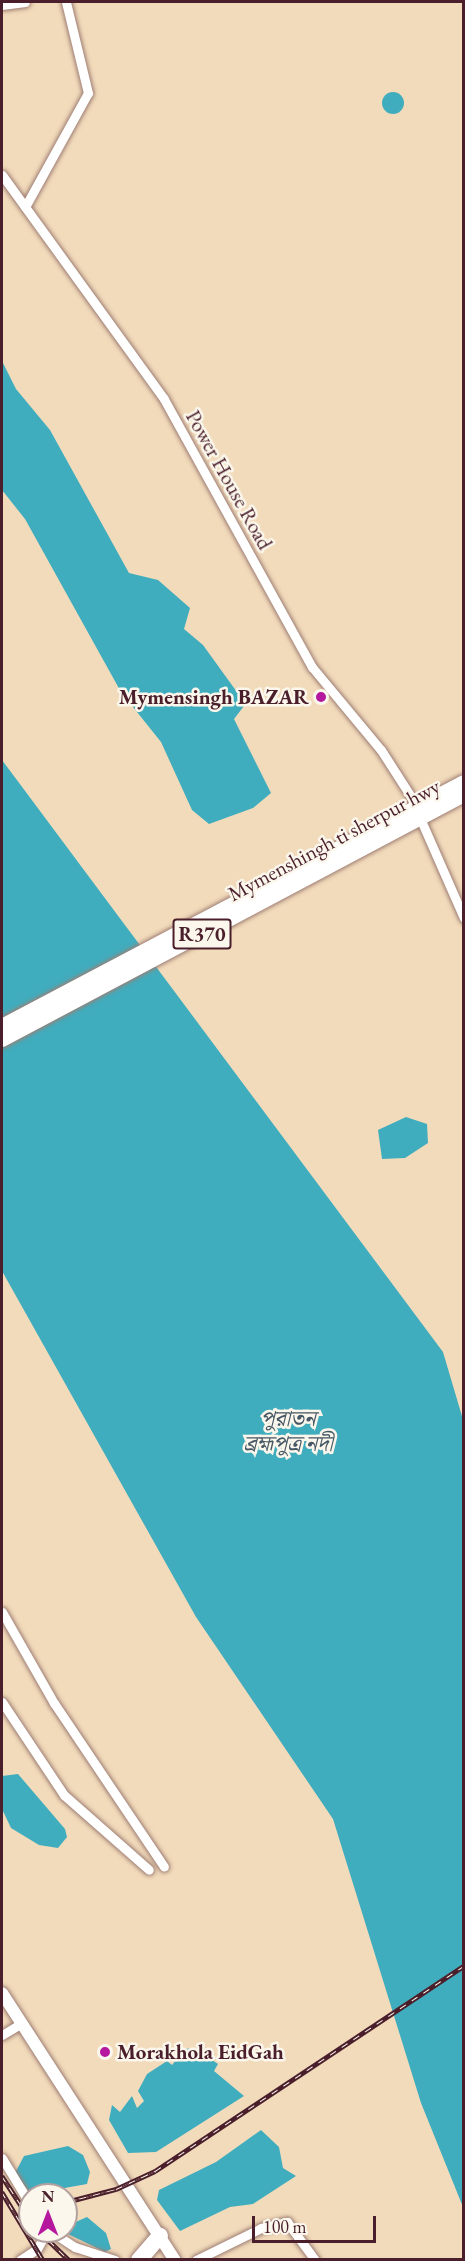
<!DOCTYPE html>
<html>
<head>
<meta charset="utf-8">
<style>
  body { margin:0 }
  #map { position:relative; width:465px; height:2261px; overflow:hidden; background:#f2dbbb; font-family:"EB Garamond","Noto Serif Bengali",serif }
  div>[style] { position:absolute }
  .water>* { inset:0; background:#40adbe }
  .round { border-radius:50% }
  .roads { filter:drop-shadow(0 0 2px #9e7d73) drop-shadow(0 0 2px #9e7d73) }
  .street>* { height:9px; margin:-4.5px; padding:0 4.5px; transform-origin:4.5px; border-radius:4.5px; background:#fff }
  .secondary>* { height:12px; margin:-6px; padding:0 6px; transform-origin:6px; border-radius:6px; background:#fff }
  .primary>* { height:14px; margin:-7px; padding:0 7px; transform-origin:7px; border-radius:7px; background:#fff }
  .highway>* { height:16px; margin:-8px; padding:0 8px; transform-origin:8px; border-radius:8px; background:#fff }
  .rail>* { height:4.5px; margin-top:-2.25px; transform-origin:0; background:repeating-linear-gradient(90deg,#fbf7ec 0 7px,#4a1f2b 0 14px); box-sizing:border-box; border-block:2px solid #4a1f2b }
  .dots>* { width:16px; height:16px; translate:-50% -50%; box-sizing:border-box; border:3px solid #fbf7ec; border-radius:50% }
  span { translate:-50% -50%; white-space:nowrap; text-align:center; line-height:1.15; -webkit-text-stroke:5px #fbf7ec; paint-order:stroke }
  .shield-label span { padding:2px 4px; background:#fbf7ec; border:2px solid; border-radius:4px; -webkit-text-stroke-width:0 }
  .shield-label { font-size:20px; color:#4a1f2b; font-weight:700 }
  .street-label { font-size:21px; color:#4a1f2b }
  .poi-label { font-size:21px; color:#4a1f2b; font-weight:700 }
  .right { translate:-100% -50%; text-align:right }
  .left { translate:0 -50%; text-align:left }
  .water-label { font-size:22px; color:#465866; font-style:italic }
  .frame { position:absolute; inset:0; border:3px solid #4a1f2b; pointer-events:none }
  .north { position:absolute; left:18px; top:2183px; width:60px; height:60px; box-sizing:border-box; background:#fbf7ec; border:2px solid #b4a19f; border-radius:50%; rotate:0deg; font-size:16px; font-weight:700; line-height:24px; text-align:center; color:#4a1f2b }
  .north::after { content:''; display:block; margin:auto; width:21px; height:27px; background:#b5179e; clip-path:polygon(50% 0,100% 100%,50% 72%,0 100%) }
  .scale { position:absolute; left:252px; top:2216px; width:124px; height:27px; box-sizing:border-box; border:3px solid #4a1f2b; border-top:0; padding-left:8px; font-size:18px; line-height:21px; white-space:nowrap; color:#4a1f2b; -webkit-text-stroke:4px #fbf7ec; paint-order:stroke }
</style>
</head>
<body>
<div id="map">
  <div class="water">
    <div class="round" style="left:382px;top:92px;width:22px;height:22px"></div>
    <div style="clip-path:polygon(2px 361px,16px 389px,50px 430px,129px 573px,158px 580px,190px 608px,184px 629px,203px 645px,242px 699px,244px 706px,234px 719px,271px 793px,253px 808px,209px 824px,192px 810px,161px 742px,121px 692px,25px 519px,2px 490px)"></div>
    <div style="clip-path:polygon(2px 760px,443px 1352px,464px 1423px,463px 2207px,421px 2103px,333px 1819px,196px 1617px,2px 1271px)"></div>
    <div style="clip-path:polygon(406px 1117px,427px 1124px,428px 1143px,405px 1158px,382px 1159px,378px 1130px)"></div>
    <div style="clip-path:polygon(18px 1774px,65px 1829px,67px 1837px,58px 1848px,39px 1845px,11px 1828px,2px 1809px,2px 1776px)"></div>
    <div style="clip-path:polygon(194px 2048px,218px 2064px,214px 2071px,244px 2096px,156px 2152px,128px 2153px,109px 2120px,112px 2105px,120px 2112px,132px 2096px,137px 2108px,144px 2101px,138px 2091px,147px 2074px,167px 2061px,172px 2065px,185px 2049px)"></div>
    <div style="clip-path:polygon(261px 2130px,279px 2147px,283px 2168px,296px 2176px,253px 2204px,230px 2207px,180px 2231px,157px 2200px,159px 2190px,216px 2162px)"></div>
    <div style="clip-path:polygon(68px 2146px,83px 2155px,90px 2172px,87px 2184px,31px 2194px,15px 2173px,24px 2156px)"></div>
    <div style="clip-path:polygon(87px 2217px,106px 2233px,111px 2249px,105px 2252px,68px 2234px,71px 2224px)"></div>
  </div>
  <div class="roads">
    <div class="street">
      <div style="left:2px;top:5px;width:23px;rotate:-7deg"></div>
      <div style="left:2px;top:175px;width:276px;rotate:54.1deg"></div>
      <div style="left:164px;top:399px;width:306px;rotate:61.1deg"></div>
      <div style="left:312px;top:667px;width:108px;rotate:50.3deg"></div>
      <div style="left:381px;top:750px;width:67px;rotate:57.3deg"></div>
      <div style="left:25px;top:207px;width:130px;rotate:-61.1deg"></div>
      <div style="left:88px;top:93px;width:94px;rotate:-103.6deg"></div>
      <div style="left:420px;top:818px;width:109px;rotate:66.3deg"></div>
      <div style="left:2px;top:1612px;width:105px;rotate:60.3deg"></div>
      <div style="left:54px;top:1703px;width:197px;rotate:56.1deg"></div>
      <div style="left:2px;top:1702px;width:112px;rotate:56.3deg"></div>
      <div style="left:64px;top:1795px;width:113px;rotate:41.4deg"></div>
      <div style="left:2px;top:2035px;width:21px;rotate:-31deg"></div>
      <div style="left:2px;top:2158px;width:54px;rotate:58.7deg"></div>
      <div style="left:50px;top:2231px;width:30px;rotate:33deg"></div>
      <div style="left:75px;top:2247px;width:42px;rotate:18deg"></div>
      <div style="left:20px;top:2260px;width:20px;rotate:-33deg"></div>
      <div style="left:37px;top:2249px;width:21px;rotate:-61deg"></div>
      <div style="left:196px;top:2260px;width:72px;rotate:-26.2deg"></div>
      <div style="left:261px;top:2228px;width:27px;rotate:-13deg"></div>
      <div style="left:287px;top:2222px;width:47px;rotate:53.6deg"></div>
    </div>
    <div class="secondary">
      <div style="left:2px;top:1993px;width:318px;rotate:57.1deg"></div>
    </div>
    <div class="primary">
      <div style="left:2px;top:1026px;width:522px;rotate:-27.84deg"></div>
      <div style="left:2px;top:1040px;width:523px;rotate:-27.94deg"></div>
    </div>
    <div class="highway">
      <div style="left:139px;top:2260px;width:32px;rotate:-49deg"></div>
    </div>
  </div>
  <div class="rail">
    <div style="left:2px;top:2176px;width:51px;rotate:56.9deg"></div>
    <div style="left:2px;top:2192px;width:79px;rotate:58.9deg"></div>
    <div style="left:66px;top:2202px;width:52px;rotate:-14.6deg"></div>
    <div style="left:116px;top:2189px;width:43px;rotate:-24.8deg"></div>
    <div style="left:155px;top:2171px;width:371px;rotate:-33.6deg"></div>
    <div style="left:39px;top:2231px;width:42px;rotate:44deg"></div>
  </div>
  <div class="dots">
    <div style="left:321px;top:697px;background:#b5179e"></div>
    <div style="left:105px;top:2052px;background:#b5179e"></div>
  </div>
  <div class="shield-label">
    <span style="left:202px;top:934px">R370</span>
  </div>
  <div class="street-label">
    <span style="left:229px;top:480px;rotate:61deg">Power House Road</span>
    <span style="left:334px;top:840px;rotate:-28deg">Mymenshingh ti sherpur hwy</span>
  </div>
  <div class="poi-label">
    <span class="right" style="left:309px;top:697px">Mymensingh BAZAR</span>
    <span class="left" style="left:117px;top:2052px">Morakhola EidGah</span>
  </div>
  <div class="water-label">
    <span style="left:288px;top:1431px">পুরাতন<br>ব্রহ্মপুত্র নদী</span>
  </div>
  <div class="frame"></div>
  <div class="north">N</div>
  <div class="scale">100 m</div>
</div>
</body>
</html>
